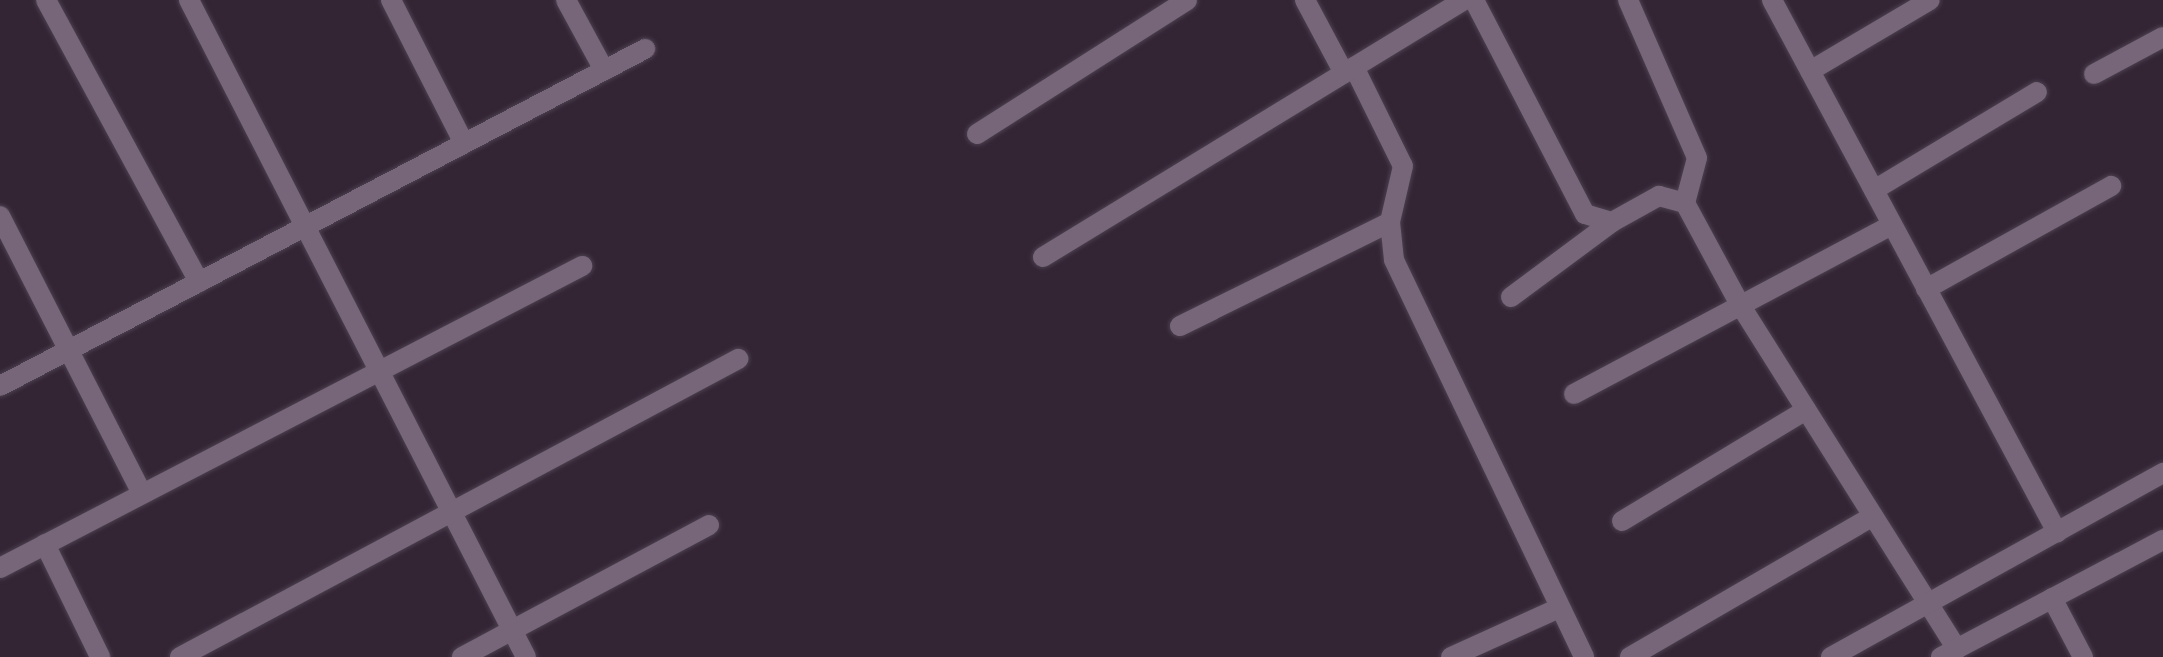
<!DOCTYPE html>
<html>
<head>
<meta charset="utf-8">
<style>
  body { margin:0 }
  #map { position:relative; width:2163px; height:657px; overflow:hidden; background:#342535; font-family:"PT Sans",sans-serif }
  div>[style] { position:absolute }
  .roads { filter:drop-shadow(0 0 2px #4c404e) drop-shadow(0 0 2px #4c404e) }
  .minor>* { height:20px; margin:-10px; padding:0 10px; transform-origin:10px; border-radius:10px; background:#776679 }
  span { translate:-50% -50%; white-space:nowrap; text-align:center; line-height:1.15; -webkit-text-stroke:8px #342535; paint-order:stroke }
</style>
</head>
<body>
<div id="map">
  <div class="roads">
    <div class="minor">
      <div style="left:46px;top:0;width:321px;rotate:61.5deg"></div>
      <div style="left:189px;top:0;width:738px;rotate:62.85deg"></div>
      <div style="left:391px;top:0;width:161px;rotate:63deg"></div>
      <div style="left:566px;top:0;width:80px;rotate:61.5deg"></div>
      <div style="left:1305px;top:0;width:83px;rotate:61.9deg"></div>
      <div style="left:1474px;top:0;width:241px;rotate:62.6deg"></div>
      <div style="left:1585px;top:214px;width:28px;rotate:17deg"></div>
      <div style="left:1612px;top:222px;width:54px;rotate:-29deg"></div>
      <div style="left:1659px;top:196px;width:27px;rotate:15deg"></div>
      <div style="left:1685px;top:203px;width:114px;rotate:61.6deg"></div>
      <div style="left:1739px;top:303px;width:409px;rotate:57.8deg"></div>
      <div style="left:1628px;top:0;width:172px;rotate:66.4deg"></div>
      <div style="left:1697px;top:158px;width:47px;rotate:104.9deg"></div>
      <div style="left:1772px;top:0;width:604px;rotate:61.82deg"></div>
      <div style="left:1354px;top:67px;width:110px;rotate:63.7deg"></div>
      <div style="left:1403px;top:166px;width:57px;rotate:103.1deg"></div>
      <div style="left:1390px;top:222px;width:38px;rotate:84deg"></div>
      <div style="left:1394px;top:260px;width:440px;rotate:64.4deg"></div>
      <div style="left:1810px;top:71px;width:139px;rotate:-30.6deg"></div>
      <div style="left:2094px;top:74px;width:78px;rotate:-28.2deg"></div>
      <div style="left:977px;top:134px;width:249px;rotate:-32.5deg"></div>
      <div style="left:1874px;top:190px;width:190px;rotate:-31deg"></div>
      <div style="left:0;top:216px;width:311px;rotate:62.9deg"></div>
      <div style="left:1043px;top:257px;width:493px;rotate:-31.4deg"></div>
      <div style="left:1926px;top:289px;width:212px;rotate:-29.1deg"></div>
      <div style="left:1511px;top:297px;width:126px;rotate:-36.6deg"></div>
      <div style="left:1180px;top:326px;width:234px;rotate:-26.3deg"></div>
      <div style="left:0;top:386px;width:728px;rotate:-27.59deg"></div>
      <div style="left:1574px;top:394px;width:360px;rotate:-28deg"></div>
      <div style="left:1622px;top:521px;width:215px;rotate:-31.1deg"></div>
      <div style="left:45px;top:544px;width:126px;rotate:64deg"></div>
      <div style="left:0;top:568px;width:656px;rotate:-27.42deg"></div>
      <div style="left:2052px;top:598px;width:67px;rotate:62.3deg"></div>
      <div style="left:180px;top:657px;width:633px;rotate:-28.1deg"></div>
      <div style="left:462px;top:657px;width:280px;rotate:-28.1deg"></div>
      <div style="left:1451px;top:657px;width:119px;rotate:-24.4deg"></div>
      <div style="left:1630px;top:657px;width:281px;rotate:-30.1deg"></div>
      <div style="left:1831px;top:657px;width:380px;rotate:-29deg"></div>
      <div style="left:1941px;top:657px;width:251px;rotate:-27.8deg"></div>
    </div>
  </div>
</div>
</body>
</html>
